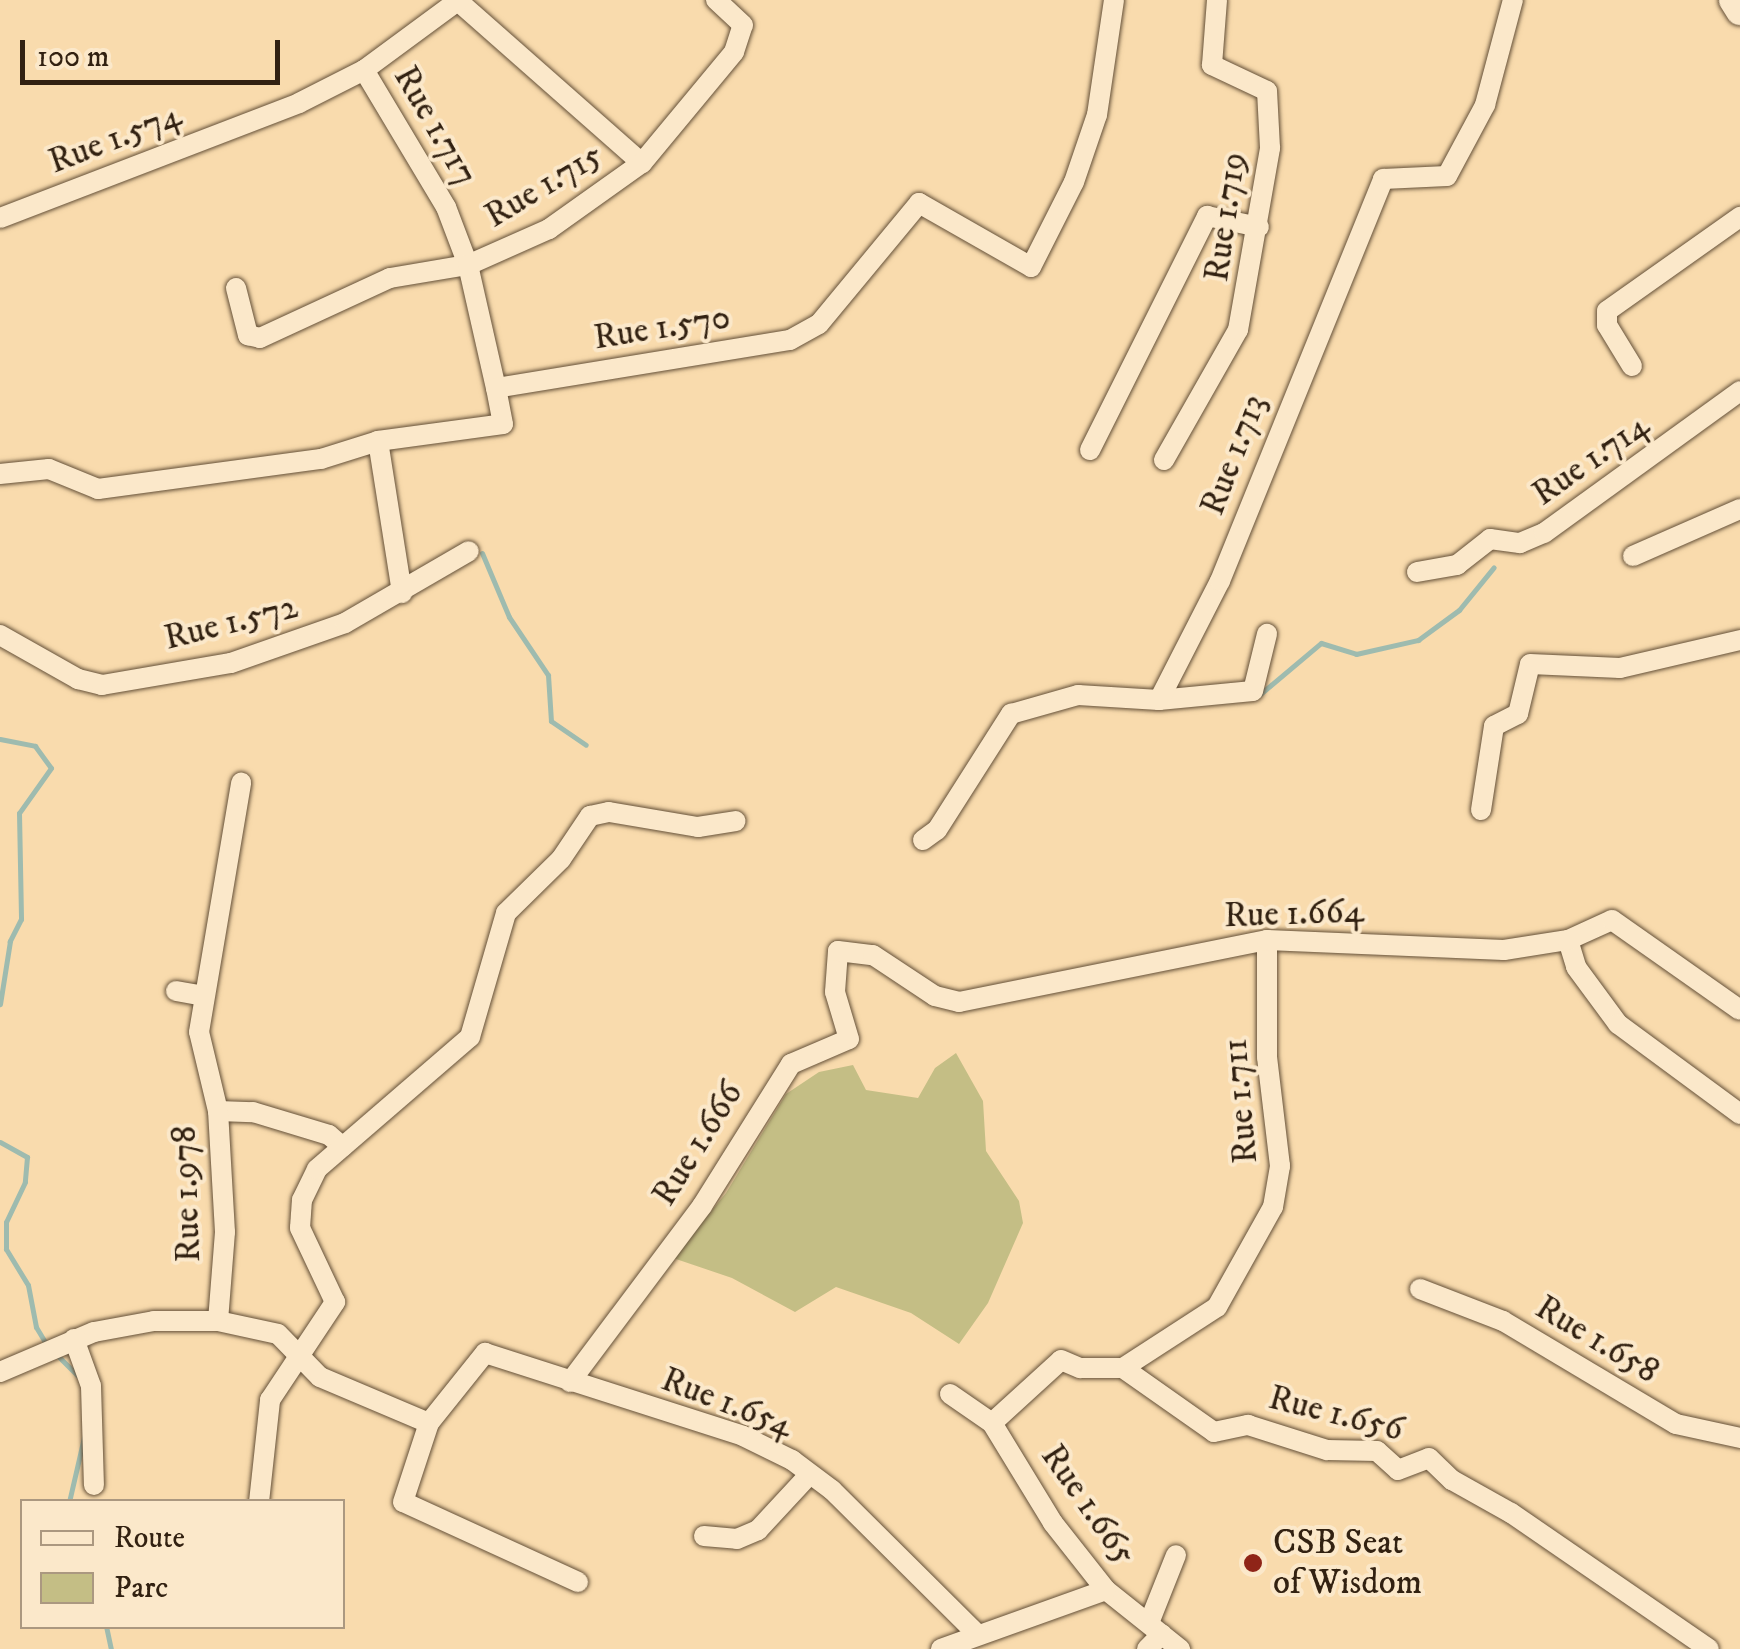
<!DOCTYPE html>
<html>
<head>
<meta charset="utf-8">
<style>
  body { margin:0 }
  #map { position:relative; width:1740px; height:1649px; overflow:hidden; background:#f9dbad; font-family:"IM FELL DW Pica",serif }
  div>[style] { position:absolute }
  .green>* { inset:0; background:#c4be85 }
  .stream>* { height:5px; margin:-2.5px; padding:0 2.5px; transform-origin:2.5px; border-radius:2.5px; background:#9ebbaf }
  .roads { filter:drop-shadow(0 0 2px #645038) drop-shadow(0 0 2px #645038) }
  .street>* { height:20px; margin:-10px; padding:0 10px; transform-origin:10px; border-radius:10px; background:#fbe8ca }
  .secondary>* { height:28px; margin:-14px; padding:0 14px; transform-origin:14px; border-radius:14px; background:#fbe8ca }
  .dots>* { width:28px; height:28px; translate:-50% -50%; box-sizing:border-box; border:5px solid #fbe8ca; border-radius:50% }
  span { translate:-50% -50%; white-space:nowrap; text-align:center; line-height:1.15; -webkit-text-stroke:8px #fbe8ca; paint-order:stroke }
  .street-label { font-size:35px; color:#322111 }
  .poi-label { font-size:35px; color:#322111 }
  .left { translate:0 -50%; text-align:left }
  .legend { position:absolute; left:20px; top:1499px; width:325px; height:130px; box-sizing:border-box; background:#fbe8ca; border:2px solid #ab9880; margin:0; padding:12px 18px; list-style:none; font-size:30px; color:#322111 }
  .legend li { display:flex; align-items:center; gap:20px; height:50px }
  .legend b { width:50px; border:2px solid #ab9880 }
  .scale { position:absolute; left:20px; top:40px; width:260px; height:45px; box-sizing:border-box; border:5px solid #322111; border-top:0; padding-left:12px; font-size:30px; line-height:35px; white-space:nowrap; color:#322111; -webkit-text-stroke:8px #fbe8ca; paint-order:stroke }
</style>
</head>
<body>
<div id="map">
  <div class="green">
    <div style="clip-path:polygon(956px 1053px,983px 1101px,986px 1151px,1019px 1201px,1023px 1223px,988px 1303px,959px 1344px,911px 1313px,836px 1287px,795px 1312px,732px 1278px,673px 1258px,726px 1193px,786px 1094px,819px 1072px,853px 1065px,866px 1090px,918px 1098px,935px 1068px)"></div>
  </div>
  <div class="stream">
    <div style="left:482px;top:553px;width:69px;rotate:67.1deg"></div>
    <div style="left:509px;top:617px;width:70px;rotate:56.1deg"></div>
    <div style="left:548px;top:675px;width:46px;rotate:86.3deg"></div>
    <div style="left:551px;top:721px;width:42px;rotate:34.4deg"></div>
    <div style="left:1259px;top:695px;width:81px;rotate:-40deg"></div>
    <div style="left:1321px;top:643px;width:37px;rotate:17deg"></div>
    <div style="left:1356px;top:654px;width:64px;rotate:-12.7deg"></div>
    <div style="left:1418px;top:640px;width:51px;rotate:-36.2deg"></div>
    <div style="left:1459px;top:610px;width:55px;rotate:-50.9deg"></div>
    <div style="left:0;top:739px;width:36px;rotate:11deg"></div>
    <div style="left:35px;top:746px;width:27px;rotate:54deg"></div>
    <div style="left:51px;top:768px;width:55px;rotate:125.4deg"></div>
    <div style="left:19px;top:813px;width:106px;rotate:88.9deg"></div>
    <div style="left:21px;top:919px;width:25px;rotate:117deg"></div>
    <div style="left:10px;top:941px;width:64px;rotate:99deg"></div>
    <div style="left:0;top:1142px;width:31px;rotate:29deg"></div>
    <div style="left:27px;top:1157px;width:25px;rotate:95deg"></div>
    <div style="left:25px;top:1182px;width:44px;rotate:115.4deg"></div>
    <div style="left:6px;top:1222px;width:27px;rotate:90deg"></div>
    <div style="left:6px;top:1249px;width:42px;rotate:58.6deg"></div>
    <div style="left:28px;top:1285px;width:43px;rotate:79.2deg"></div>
    <div style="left:36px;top:1327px;width:21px;rotate:59deg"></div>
    <div style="left:55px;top:1353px;width:34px;rotate:45deg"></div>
    <div style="left:69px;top:1502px;width:67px;rotate:-77deg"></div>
    <div style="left:106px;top:1626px;width:24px;rotate:78deg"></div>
  </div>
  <div class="roads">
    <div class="street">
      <div style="left:458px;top:1px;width:245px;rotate:41.4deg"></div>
      <div style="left:364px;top:70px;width:160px;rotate:59.1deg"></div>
      <div style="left:446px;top:207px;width:62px;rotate:69.2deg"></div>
      <div style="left:468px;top:265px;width:126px;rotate:77.2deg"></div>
      <div style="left:0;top:218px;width:320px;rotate:-21deg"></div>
      <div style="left:299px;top:103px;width:73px;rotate:-26.9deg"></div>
      <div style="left:364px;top:70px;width:118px;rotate:-36.4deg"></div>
      <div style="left:236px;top:288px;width:49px;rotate:75.7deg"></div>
      <div style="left:248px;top:335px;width:12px;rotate:14deg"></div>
      <div style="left:260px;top:338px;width:143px;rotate:-24.8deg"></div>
      <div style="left:390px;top:278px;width:79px;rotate:-9.5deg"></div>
      <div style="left:468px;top:265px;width:89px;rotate:-24deg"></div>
      <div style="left:549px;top:229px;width:114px;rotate:-35.4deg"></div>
      <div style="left:642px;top:163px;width:144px;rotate:-50.3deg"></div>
      <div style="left:734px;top:52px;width:28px;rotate:-72deg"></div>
      <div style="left:743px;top:25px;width:37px;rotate:-137deg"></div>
      <div style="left:1632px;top:366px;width:48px;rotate:-121.4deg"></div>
      <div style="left:1607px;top:325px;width:14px;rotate:-90deg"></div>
      <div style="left:1607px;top:311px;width:163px;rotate:-35.3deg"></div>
      <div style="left:378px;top:441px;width:154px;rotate:81deg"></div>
      <div style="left:1090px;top:450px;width:262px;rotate:-63.4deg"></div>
      <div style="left:1207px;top:216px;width:53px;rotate:11.9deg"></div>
      <div style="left:1164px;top:460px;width:150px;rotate:-60.4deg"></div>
      <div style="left:1238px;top:330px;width:185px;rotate:-80deg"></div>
      <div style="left:1270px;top:148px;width:57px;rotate:-93deg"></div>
      <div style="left:1267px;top:91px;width:61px;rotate:-154.7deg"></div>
      <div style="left:1212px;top:65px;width:65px;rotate:-85.6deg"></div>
      <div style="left:0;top:474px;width:49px;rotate:-5.8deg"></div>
      <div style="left:49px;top:469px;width:53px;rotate:22.2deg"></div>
      <div style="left:98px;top:489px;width:225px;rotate:-7.7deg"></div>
      <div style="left:321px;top:459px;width:60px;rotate:-17.5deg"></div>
      <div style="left:378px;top:441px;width:126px;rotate:-7.7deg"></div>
      <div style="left:503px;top:424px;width:37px;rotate:-101deg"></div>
      <div style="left:496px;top:388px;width:298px;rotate:-9.3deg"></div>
      <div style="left:790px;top:340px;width:33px;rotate:-29deg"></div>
      <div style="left:819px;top:324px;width:157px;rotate:-50.4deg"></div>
      <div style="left:919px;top:203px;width:129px;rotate:29.7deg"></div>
      <div style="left:1031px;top:267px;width:95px;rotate:-63.2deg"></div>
      <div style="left:1074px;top:182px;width:71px;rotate:-71.1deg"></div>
      <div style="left:1097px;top:115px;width:116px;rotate:-81.6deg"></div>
      <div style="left:1633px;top:556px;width:117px;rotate:-23.7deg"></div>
      <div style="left:1417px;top:572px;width:41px;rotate:-9.9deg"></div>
      <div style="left:1457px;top:565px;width:42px;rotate:-38.2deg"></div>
      <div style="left:1490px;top:539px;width:30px;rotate:8deg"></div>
      <div style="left:1520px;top:543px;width:26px;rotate:-23deg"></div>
      <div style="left:1544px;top:533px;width:242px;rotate:-35.9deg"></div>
      <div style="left:0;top:635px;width:90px;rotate:29.4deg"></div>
      <div style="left:78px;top:679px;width:25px;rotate:14deg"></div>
      <div style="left:102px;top:685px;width:131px;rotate:-9.7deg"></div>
      <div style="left:231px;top:663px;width:121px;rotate:-19.3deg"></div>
      <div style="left:345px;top:623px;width:143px;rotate:-30.1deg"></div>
      <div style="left:1159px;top:700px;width:94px;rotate:-5.5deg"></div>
      <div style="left:1253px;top:691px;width:59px;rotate:-76.2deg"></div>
      <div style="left:1481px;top:810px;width:85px;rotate:-81.2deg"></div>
      <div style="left:1494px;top:726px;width:27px;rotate:-27deg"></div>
      <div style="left:1518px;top:714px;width:51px;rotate:-76.5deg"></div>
      <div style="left:1530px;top:664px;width:90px;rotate:2.5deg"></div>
      <div style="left:1620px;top:668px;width:123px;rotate:-13.1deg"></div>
      <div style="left:923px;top:840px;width:17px;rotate:-36deg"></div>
      <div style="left:937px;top:830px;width:138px;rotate:-57.5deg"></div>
      <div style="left:1011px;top:714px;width:70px;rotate:-15.8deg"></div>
      <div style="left:1078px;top:695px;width:81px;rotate:3.5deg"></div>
      <div style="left:1159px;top:700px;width:134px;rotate:-62.9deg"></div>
      <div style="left:1220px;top:581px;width:434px;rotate:-67.9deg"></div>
      <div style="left:1383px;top:179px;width:64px;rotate:-2.7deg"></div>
      <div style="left:1447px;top:176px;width:81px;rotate:-61.8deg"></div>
      <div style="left:1485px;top:105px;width:109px;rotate:-75.1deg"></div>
      <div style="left:1568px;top:940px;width:28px;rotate:73deg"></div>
      <div style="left:1576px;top:967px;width:71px;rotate:53.6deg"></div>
      <div style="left:1618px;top:1024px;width:152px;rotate:36.4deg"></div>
      <div style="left:176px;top:991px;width:28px;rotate:10deg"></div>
      <div style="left:218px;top:1111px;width:35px;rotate:2deg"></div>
      <div style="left:253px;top:1112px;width:79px;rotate:16.8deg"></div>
      <div style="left:329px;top:1135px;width:18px;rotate:41deg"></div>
      <div style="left:1420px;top:1289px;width:89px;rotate:21.1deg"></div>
      <div style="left:1503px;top:1321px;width:201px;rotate:30.8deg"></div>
      <div style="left:1676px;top:1424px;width:66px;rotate:12.3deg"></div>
      <div style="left:218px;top:1321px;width:61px;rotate:12.2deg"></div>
      <div style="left:278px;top:1334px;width:60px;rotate:45.7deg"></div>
      <div style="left:320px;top:1377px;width:118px;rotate:22.9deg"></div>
      <div style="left:74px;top:1339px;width:50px;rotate:70.1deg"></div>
      <div style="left:91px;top:1386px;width:99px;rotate:88.3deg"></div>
      <div style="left:1123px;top:1368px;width:112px;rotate:-33deg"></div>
      <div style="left:1217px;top:1307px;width:115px;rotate:-60.8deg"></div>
      <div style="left:1273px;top:1207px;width:42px;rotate:-80.3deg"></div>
      <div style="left:1280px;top:1166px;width:110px;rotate:-96.8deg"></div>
      <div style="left:1267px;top:1057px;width:117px;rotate:-90deg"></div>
      <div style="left:0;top:1372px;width:102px;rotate:-23.1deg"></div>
      <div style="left:94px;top:1332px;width:61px;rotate:-10.4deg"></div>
      <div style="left:154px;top:1321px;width:64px"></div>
      <div style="left:218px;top:1321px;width:89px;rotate:-85.5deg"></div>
      <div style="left:225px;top:1232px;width:121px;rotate:-93.3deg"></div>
      <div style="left:218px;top:1111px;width:81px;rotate:-103.5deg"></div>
      <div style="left:199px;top:1032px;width:253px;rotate:-80.4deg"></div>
      <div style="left:570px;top:1382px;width:220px;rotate:-53.1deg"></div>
      <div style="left:702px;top:1206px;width:168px;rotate:-57.9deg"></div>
      <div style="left:791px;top:1064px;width:63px;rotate:-23.3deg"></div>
      <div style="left:849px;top:1039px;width:49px;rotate:-106.6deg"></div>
      <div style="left:835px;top:992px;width:41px;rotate:-85.8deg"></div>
      <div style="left:838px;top:951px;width:35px;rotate:7deg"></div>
      <div style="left:873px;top:955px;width:74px;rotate:33.5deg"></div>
      <div style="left:935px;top:996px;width:25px;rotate:14deg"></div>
      <div style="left:959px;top:1002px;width:314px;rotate:-11.4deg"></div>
      <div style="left:1267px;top:940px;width:237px;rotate:2.4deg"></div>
      <div style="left:1504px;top:950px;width:65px;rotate:-8.9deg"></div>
      <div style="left:1568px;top:940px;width:48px;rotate:-24.4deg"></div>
      <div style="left:1612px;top:920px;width:156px;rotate:35.1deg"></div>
      <div style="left:950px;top:1394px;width:51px;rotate:34.6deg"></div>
      <div style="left:992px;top:1423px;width:117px;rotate:58.6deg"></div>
      <div style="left:1053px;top:1523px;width:85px;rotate:51.7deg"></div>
      <div style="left:1106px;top:1590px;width:95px;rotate:38.6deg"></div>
      <div style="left:992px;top:1423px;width:93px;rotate:-42.4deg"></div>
      <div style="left:1061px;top:1360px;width:21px;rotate:23deg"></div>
      <div style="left:1080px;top:1368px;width:43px"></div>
      <div style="left:1123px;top:1368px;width:111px;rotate:35.1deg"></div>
      <div style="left:1214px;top:1432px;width:35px;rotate:-12deg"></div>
      <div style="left:1248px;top:1425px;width:83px;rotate:17.6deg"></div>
      <div style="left:1327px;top:1450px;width:50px;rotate:1.1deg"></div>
      <div style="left:1377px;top:1451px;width:28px;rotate:42deg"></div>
      <div style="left:1398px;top:1470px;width:33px;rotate:-21deg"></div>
      <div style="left:1429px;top:1458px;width:32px;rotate:44deg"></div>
      <div style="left:1452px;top:1480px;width:68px;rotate:29.2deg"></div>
      <div style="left:1511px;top:1513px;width:240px;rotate:34.5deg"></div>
      <div style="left:259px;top:1502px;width:103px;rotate:-83.8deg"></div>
      <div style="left:270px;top:1400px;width:118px;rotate:-56.4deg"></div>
      <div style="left:335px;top:1302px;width:82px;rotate:-115.3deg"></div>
      <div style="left:300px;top:1228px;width:28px;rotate:-86deg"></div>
      <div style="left:302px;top:1200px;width:34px;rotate:-64deg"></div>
      <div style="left:317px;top:1169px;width:202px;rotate:-40.8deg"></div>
      <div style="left:470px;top:1037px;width:129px;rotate:-73.8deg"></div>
      <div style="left:506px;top:913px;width:77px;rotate:-44.5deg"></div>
      <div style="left:561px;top:859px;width:52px;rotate:-56deg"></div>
      <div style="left:590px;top:816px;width:19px;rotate:-12deg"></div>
      <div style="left:609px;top:812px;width:90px;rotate:9.6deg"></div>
      <div style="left:698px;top:827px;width:38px;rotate:-9deg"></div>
      <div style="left:704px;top:1536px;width:33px;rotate:5deg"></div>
      <div style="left:737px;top:1539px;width:23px;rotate:-23deg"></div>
      <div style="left:758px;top:1530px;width:74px;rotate:-47.2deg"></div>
      <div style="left:578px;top:1582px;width:192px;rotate:-155.4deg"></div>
      <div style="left:403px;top:1502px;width:83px;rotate:-71.8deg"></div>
      <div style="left:429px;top:1423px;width:90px;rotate:-51.3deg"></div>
      <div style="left:485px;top:1353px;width:271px;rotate:17.8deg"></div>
      <div style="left:743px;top:1436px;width:55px;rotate:26.1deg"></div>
      <div style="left:792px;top:1460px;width:50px;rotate:36.9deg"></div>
      <div style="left:832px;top:1490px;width:204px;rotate:44.8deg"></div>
      <div style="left:1149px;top:1623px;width:73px;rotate:-68.3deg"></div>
      <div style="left:941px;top:1649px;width:175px;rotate:-19.7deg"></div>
      <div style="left:1147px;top:1649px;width:21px;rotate:-45deg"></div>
    </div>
    <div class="secondary">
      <div style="left:1733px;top:0;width:13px;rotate:58deg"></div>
    </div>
  </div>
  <div class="dots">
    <div style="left:1253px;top:1563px;background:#8f2418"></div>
  </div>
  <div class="street-label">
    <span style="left:435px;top:126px;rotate:60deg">Rue 1.717</span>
    <span style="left:115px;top:139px;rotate:-21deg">Rue 1.574</span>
    <span style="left:544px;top:186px;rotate:-31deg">Rue 1.715</span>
    <span style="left:1226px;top:217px;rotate:-82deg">Rue 1.719</span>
    <span style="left:662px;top:328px;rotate:-9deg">Rue 1.570</span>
    <span style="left:1234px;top:455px;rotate:-69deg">Rue 1.713</span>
    <span style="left:1591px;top:460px;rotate:-35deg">Rue 1.714</span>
    <span style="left:231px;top:623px;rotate:-14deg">Rue 1.572</span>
    <span style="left:1294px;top:914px;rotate:-2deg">Rue 1.664</span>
    <span style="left:1241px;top:1101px;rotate:-95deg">Rue 1.711</span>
    <span style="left:698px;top:1144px;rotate:-58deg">Rue 1.666</span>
    <span style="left:187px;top:1194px;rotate:-92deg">Rue 1.978</span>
    <span style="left:1597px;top:1340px;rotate:31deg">Rue 1.658</span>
    <span style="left:727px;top:1403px;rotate:21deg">Rue 1.654</span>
    <span style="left:1336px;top:1414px;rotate:14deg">Rue 1.656</span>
    <span style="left:1088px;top:1505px;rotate:55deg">Rue 1.665</span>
  </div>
  <div class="poi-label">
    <span class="left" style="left:1273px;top:1563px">CSB Seat<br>of Wisdom</span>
  </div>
  <ul class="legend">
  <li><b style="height:12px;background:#fbe8ca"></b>Route</li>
  <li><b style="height:28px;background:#c4be85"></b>Parc</li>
  </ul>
  <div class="scale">100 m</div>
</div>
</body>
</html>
